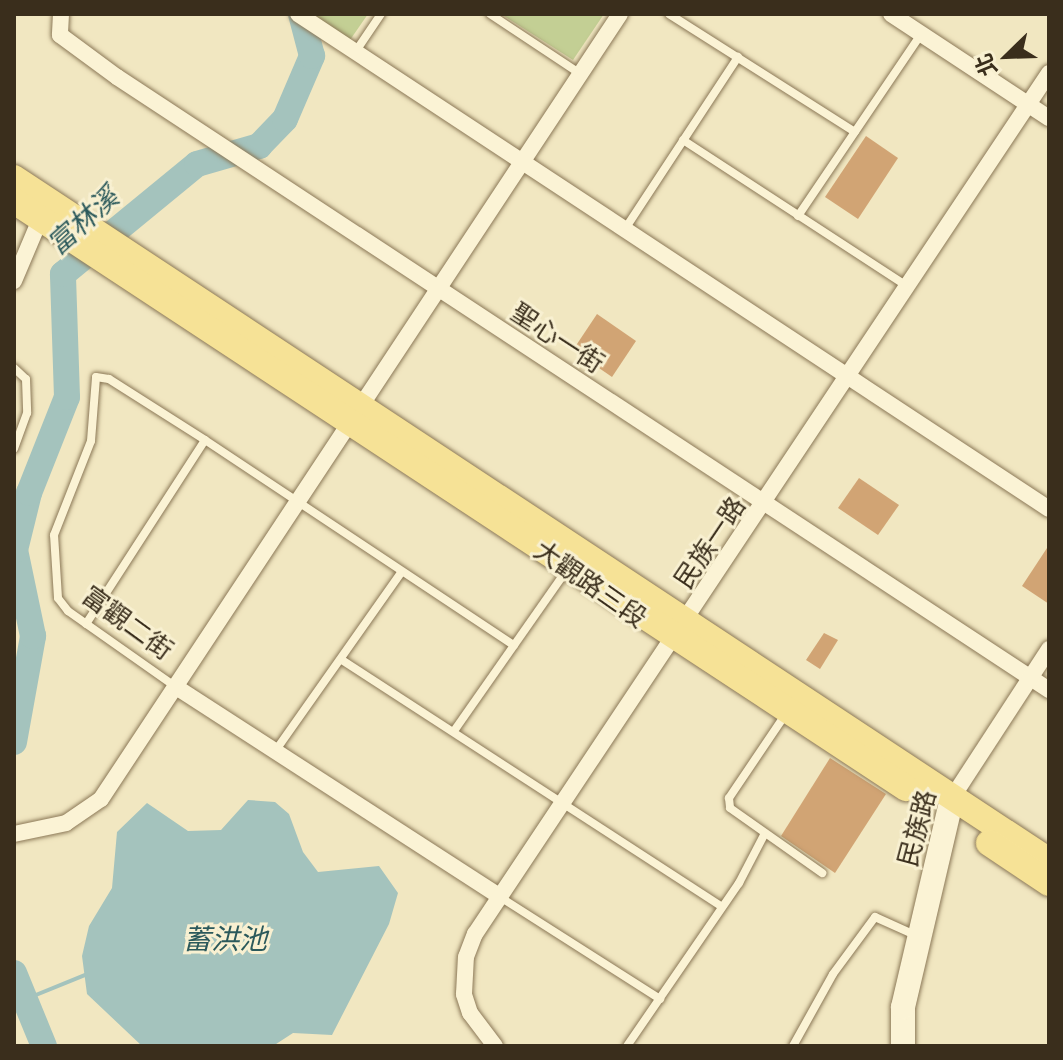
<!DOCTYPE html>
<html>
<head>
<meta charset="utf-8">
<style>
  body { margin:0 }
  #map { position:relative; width:1063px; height:1060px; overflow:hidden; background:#f1e7c1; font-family:"Playfair Display","Noto Sans TC",serif }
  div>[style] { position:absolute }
  .green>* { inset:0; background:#c3cf94 }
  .water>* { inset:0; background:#a4c3bd }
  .stream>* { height:4px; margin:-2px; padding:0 2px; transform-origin:2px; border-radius:2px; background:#a4c3bd }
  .river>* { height:26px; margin:-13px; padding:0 13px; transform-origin:13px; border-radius:13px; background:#a4c3bd }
  .building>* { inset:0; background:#d1a474 }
  .roads { filter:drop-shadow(0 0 2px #8b7857) drop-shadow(0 0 2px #8b7857) }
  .lane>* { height:8px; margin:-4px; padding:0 4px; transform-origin:4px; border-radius:4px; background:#fbf3d5 }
  .street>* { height:16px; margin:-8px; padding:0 8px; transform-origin:8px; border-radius:8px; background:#fbf3d5 }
  .secondary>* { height:24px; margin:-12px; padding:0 12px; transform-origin:12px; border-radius:12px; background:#fbf3d5 }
  .primary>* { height:26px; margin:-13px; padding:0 13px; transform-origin:13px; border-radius:13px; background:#f6e296 }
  span { translate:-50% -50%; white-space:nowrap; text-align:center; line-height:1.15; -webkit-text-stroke:6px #f8f0d1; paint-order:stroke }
  .street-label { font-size:26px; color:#3a2e1c }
  .water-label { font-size:28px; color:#2b595b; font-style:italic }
  .frame { position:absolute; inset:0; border:16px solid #3a2e1c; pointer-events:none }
  .north { position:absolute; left:967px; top:16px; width:80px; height:80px; -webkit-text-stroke:6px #f8f0d1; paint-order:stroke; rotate:247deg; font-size:22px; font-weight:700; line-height:32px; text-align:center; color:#3a2e1c }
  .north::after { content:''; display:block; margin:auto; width:28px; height:36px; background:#3a2e1c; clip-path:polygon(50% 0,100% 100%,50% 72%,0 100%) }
</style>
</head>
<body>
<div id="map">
  <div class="green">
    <div style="clip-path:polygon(312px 14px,368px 14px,350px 40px)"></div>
    <div style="clip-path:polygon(501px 14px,604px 14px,573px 60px)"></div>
  </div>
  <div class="water">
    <div style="clip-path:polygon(248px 800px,275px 802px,289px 814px,303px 852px,318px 872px,379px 866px,398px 893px,389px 924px,332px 1035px,293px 1033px,273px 1046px,142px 1046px,87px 994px,82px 956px,89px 926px,112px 888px,117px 832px,147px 803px,188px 831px,221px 830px)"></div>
  </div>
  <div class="stream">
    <div style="left:26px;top:999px;width:64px;rotate:-22.1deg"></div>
  </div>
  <div class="river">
    <div style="left:14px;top:742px;width:108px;rotate:-79.8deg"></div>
    <div style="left:33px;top:636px;width:88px;rotate:-101.8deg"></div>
    <div style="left:15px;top:550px;width:59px;rotate:-76.2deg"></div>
    <div style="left:29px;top:493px;width:103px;rotate:-68.4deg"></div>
    <div style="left:67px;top:397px;width:123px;rotate:-91.9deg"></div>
    <div style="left:63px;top:274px;width:173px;rotate:-39.4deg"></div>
    <div style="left:197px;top:164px;width:65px;rotate:-16.2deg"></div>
    <div style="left:259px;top:146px;width:37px;rotate:-46deg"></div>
    <div style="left:285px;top:119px;width:69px;rotate:-66.8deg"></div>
    <div style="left:312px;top:56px;width:43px;rotate:-104.7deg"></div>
    <div style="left:14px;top:973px;width:79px;rotate:67.7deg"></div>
  </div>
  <div class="building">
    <div style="clip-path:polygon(866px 136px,898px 158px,858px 219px,825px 197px)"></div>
    <div style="clip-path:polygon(597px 314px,636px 341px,612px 377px,573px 350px)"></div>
    <div style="clip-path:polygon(859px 478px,899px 505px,878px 535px,838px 508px)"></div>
    <div style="clip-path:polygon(1049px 545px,1049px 604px,1022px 586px)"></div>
    <div style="clip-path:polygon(824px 633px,838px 640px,820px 669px,806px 660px)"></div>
    <div style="clip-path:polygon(830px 758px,886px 794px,835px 873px,781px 836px)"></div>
  </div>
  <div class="roads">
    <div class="lane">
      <div style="left:490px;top:14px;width:107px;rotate:33.5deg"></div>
      <div style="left:669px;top:14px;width:220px;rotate:32.4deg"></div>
      <div style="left:356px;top:51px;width:45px;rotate:-56deg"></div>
      <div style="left:683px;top:140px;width:267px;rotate:33.1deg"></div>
      <div style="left:798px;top:216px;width:220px;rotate:-55.9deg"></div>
      <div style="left:625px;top:229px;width:206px;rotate:-56.7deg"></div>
      <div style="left:14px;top:368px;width:16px;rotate:43deg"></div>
      <div style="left:26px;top:379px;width:34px;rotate:88deg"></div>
      <div style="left:27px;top:413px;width:38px;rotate:110deg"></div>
      <div style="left:86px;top:624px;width:219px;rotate:-57.1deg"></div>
      <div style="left:342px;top:660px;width:450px;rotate:33deg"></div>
      <div style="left:176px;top:687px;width:132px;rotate:-144.9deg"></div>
      <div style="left:68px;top:611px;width:16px;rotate:-128deg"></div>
      <div style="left:58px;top:598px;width:63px;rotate:-93.6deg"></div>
      <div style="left:54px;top:535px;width:101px;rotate:-68.5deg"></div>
      <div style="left:91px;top:441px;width:64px;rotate:-85.5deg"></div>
      <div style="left:96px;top:377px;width:13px;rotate:9deg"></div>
      <div style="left:109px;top:379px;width:114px;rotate:32.4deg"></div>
      <div style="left:205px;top:440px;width:371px;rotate:33.6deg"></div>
      <div style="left:787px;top:712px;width:104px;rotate:124deg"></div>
      <div style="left:729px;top:798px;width:10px;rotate:84deg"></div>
      <div style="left:730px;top:808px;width:113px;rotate:35.2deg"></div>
      <div style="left:454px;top:731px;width:195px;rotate:-55deg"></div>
      <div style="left:276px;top:750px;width:217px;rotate:-54.8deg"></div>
      <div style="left:500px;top:897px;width:190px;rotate:32.5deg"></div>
      <div style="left:627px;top:1046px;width:198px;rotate:-55.5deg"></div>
      <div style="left:739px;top:883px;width:54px;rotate:-62.5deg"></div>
      <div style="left:793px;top:1046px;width:82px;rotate:-60.9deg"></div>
      <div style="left:833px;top:974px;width:71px;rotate:-53.6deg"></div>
      <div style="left:875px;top:917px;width:46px;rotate:24.3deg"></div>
    </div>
    <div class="street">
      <div style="left:61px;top:14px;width:21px;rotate:93deg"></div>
      <div style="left:60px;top:35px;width:71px;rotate:36.4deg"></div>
      <div style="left:117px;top:77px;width:1116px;rotate:33.33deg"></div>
      <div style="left:298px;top:14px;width:899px;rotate:33.39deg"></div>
      <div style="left:891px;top:14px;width:189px;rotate:33.4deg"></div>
      <div style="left:14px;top:281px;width:77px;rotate:-67.1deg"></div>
      <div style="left:176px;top:687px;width:386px;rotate:32.9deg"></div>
      <div style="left:952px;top:798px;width:178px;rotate:-56.9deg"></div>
      <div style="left:14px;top:834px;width:53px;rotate:-11.9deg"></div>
      <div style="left:66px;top:823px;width:42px;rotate:-34.4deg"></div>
      <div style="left:101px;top:799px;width:941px;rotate:-56.53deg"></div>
      <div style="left:495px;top:1046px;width:41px;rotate:-127.1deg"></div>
      <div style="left:470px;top:1013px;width:20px;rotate:-108deg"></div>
      <div style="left:464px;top:994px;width:37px;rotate:-87deg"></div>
      <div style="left:466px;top:957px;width:25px;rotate:-69deg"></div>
      <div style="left:475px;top:934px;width:1035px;rotate:-56.31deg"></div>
    </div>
    <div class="secondary">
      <div style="left:903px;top:1046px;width:39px;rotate:-90deg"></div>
      <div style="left:903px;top:1007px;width:215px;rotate:-76.8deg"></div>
    </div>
    <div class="primary">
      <div style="left:14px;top:178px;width:1240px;rotate:33.42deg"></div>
      <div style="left:14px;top:201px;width:1068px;rotate:33.35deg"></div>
      <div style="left:989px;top:843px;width:72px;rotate:33.7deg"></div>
    </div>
  </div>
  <div class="street-label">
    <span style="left:558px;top:337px;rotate:33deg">聖心一街</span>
    <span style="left:709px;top:542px;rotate:-56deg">民族一路</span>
    <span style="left:591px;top:583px;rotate:35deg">大觀路三段</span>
    <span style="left:128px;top:622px;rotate:36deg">富觀二街</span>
    <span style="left:916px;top:828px;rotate:-75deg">民族路</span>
  </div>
  <div class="water-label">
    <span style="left:82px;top:220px;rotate:-42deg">富林溪</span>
    <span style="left:225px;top:938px">蓄洪池</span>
  </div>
  <div class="frame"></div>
  <div class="north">北</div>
</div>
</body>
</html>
